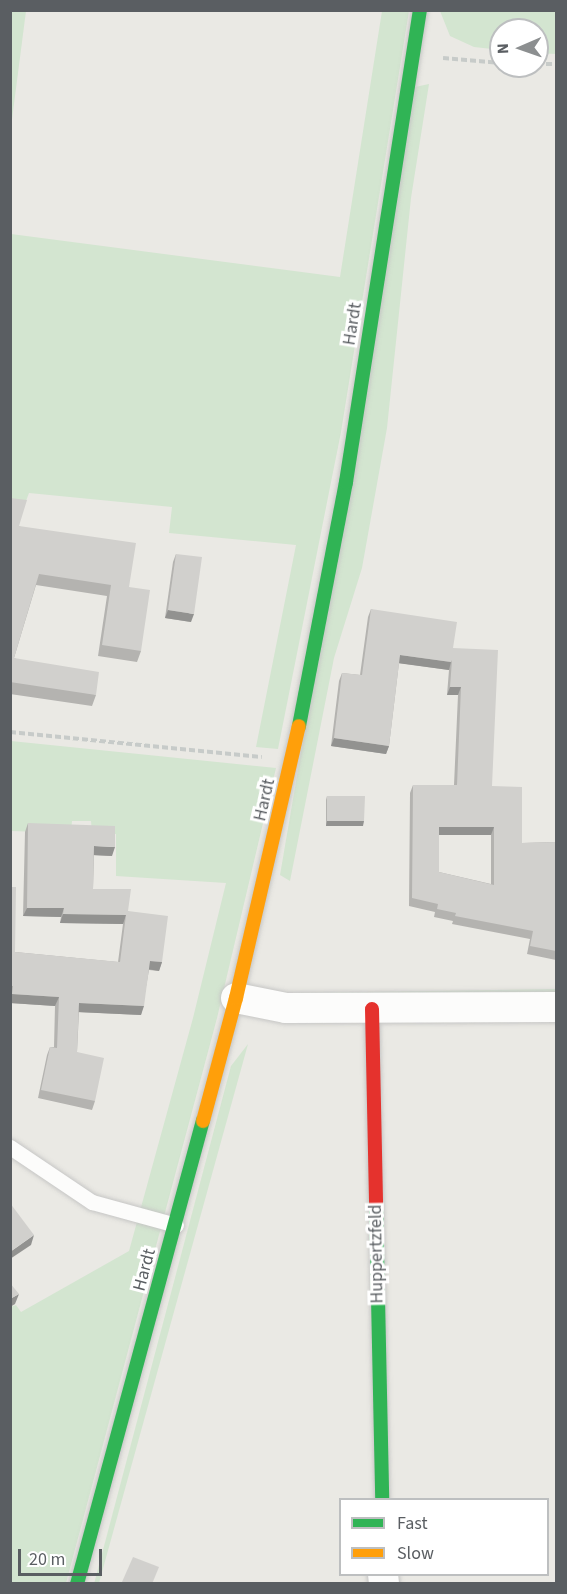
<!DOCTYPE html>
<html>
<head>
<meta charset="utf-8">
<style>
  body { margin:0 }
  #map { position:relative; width:567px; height:1594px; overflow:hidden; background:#eae9e4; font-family:"Source Sans 3",sans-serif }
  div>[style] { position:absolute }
  .green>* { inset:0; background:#d3e5d0 }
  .path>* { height:4px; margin-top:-2px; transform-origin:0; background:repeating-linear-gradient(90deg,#c7cbc9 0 6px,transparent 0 9px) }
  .roads { filter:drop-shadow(0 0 2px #c6c6c5) drop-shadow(0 0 2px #c6c6c5) }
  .lane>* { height:15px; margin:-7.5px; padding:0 7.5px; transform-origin:7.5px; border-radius:7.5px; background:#fcfcfb }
  .street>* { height:30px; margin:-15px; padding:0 15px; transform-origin:15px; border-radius:15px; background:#fcfcfb }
  .fast>* { height:14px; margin:-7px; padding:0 7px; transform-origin:7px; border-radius:7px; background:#30b455 }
  .slow>* { height:14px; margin:-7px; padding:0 7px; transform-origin:7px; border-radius:7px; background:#ff9f0a }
  .jam>* { height:14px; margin:-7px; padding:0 7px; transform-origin:7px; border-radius:7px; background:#e5322d }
  .wall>* { inset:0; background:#b4b3b0 }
  .shaded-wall>* { inset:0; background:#929290 }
  .building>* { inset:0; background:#d1d0cd }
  span { translate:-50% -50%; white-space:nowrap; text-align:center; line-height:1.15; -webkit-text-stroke:6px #fff; paint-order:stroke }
  .street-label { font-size:18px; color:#5a5e62 }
  .frame { position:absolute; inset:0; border:12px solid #5a5e62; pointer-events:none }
  .legend { position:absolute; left:339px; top:1498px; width:210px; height:78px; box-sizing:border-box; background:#fff; border:2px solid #bdbfc0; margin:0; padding:8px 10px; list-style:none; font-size:18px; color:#5a5e62 }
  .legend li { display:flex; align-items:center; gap:12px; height:30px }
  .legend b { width:30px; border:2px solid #bdbfc0 }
  .north { position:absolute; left:489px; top:18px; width:60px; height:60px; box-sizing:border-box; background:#fff; border:2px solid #bdbfc0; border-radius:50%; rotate:268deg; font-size:16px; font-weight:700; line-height:24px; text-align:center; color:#5a5e62 }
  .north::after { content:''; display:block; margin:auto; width:21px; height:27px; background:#8c8f90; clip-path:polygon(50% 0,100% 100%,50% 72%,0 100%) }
  .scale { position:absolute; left:18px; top:1549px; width:84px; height:27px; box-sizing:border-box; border:3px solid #5a5e62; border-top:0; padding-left:8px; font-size:18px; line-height:21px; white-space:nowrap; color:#5a5e62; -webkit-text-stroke:4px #fff; paint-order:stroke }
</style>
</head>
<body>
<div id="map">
  <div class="green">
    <div style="clip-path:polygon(11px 10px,26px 11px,11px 127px,10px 11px)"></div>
    <div style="clip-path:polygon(382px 11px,409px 11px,341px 432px,278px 749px,256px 747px,296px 545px,169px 533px,172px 507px,29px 493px,23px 509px,11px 507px,11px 234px,340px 277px)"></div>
    <div style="clip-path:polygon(440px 11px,556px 11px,556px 54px,537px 53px,537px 30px,501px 30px,501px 50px,474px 47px,450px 36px)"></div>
    <div style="clip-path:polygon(429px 84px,411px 198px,387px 428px,362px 568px,334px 658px,290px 881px,280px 875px,415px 87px)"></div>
    <div style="clip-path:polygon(11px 741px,276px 768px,217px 1018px,66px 1583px,11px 1583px,10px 1307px,16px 1305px,21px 1312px,129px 1251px,193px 1018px,226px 883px,116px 876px,116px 834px,92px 833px,91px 821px,72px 821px,71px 833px,11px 831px)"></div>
    <div style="clip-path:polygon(556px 989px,556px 994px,293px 993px)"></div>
    <div style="clip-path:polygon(248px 1044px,99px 1583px,94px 1584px,231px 1066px)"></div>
  </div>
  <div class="path">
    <div style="left:443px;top:58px;width:58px;rotate:4.9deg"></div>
    <div style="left:537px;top:64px;width:19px"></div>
    <div style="left:10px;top:732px;width:253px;rotate:5.7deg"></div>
  </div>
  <div class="roads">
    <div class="lane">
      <div style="left:10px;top:1147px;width:99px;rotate:33.9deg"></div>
      <div style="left:92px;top:1202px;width:87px;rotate:15.3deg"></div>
    </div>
    <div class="street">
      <div style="left:236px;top:998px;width:51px;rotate:11.3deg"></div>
      <div style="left:286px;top:1008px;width:270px;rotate:-0.2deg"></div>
      <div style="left:383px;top:1574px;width:10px;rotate:84deg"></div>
    </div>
    <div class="fast">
      <div style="left:299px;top:726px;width:248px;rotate:-79.1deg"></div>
      <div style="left:346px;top:482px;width:478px;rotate:-81.1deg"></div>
      <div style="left:376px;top:1202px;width:298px;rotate:88.8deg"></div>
      <div style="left:77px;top:1584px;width:480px;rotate:-74.8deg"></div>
    </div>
    <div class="slow">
      <div style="left:203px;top:1121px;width:127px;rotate:-75deg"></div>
      <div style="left:236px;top:998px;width:279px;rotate:-77deg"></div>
    </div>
    <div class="jam">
      <div style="left:372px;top:1009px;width:193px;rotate:88.8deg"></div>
    </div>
  </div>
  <div class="wall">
    <div style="clip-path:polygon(10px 498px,19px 526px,129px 587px,141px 651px,137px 662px,98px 656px,107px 596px,36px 585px,14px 658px,96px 695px,92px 706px,10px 694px)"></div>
    <div style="clip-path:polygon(176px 554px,191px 622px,165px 618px,173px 562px)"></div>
    <div style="clip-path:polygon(evenodd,371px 609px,453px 648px,492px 786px,522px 843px,556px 842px,556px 960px,527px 954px,530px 939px,452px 924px,453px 921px,434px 917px,435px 912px,409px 906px,410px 793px,413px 785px,454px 785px,458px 695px,447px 695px,449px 670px,399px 663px,389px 746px,386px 754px,331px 746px,339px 681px,342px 673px,360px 675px,368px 617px,371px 609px,439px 835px,491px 835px,491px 884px,439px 872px,439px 835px)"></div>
    <div style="clip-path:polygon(327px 796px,363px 826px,326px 826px,326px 800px)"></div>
    <div style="clip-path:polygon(28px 823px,112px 856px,94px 855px,93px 889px,128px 911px,162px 962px,159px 971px,149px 970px,141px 1015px,79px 1012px,77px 1052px,95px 1101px,92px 1110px,38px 1098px,47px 1055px,50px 1047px,54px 1047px,55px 1006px,10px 1003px,10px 887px,15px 952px,118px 962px,123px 924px,60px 923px,61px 917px,23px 916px,25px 832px)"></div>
  </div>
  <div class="shaded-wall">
    <div style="clip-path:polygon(168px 610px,194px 614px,191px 622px,165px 618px)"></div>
    <div style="clip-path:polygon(400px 655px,451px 662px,449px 670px,397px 663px)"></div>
    <div style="clip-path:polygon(450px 687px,461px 687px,458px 695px,447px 695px)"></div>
    <div style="clip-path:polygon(334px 738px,389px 746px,386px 754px,331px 746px)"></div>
    <div style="clip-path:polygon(327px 821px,364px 821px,363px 826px,326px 826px)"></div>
    <div style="clip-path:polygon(439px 827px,494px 827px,491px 835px,436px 835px)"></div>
    <div style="clip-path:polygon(94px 846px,115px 847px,112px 856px,91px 855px)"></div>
    <div style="clip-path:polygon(27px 908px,64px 908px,61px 917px,23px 916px)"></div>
    <div style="clip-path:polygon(63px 914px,126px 915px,123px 924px,60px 923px)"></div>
    <div style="clip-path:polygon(150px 961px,162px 962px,159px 971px,147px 969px)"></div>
    <div style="clip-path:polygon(12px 994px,59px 997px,55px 1006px,10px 1003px,10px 999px)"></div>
    <div style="clip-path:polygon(79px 1003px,144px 1006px,141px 1015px,76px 1012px)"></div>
    <div style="clip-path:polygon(34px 1235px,31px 1245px,10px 1259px,10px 1252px)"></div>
    <div style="clip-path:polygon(19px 1294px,15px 1304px,10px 1307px,10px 1299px)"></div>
  </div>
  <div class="building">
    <div style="clip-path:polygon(10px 498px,27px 500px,19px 526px,136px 543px,129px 587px,150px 590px,141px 651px,102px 645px,111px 585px,39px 574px,14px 658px,99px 672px,96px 695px,10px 682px)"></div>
    <div style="clip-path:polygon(176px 554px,202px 557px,194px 614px,168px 610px)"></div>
    <div style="clip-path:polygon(evenodd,371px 609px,457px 622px,453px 648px,498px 650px,492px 786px,522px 787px,522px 843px,556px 842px,556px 951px,530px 946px,533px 931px,455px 916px,456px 913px,437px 909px,438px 904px,412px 898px,413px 785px,457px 785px,461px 687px,450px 687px,452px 660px,451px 662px,400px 655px,389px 746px,334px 738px,342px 673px,362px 675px,371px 609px,439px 827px,494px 827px,494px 885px,439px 872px,439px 827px)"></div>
    <div style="clip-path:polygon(327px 796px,365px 796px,364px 821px,327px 821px)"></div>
    <div style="clip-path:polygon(28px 823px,115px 826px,115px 847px,94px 846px,93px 889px,131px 889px,128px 911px,168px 916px,162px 962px,150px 961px,144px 1006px,79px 1003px,77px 1052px,104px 1058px,95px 1101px,41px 1090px,50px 1047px,57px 1048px,59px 997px,12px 994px,13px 986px,10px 986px,10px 887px,16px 887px,15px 952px,120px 962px,126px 915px,63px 914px,64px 908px,27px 908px)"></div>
    <div style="clip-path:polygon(10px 1203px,34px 1235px,10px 1252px)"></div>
    <div style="clip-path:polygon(10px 1283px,19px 1294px,10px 1299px)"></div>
    <div style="clip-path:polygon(133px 1557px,159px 1567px,152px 1584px,125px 1584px,122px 1582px)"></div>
  </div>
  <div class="street-label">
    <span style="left:353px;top:324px;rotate:-81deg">Hardt</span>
    <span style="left:265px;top:800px;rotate:-77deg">Hardt</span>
    <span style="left:377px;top:1254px;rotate:-91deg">Huppertzfeld</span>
    <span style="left:145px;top:1270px;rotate:-75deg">Hardt</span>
  </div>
  <div class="frame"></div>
  <ul class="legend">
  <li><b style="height:8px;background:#30b455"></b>Fast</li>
  <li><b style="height:8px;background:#ff9f0a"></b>Slow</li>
  </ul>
  <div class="north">N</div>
  <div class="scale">20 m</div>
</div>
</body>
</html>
